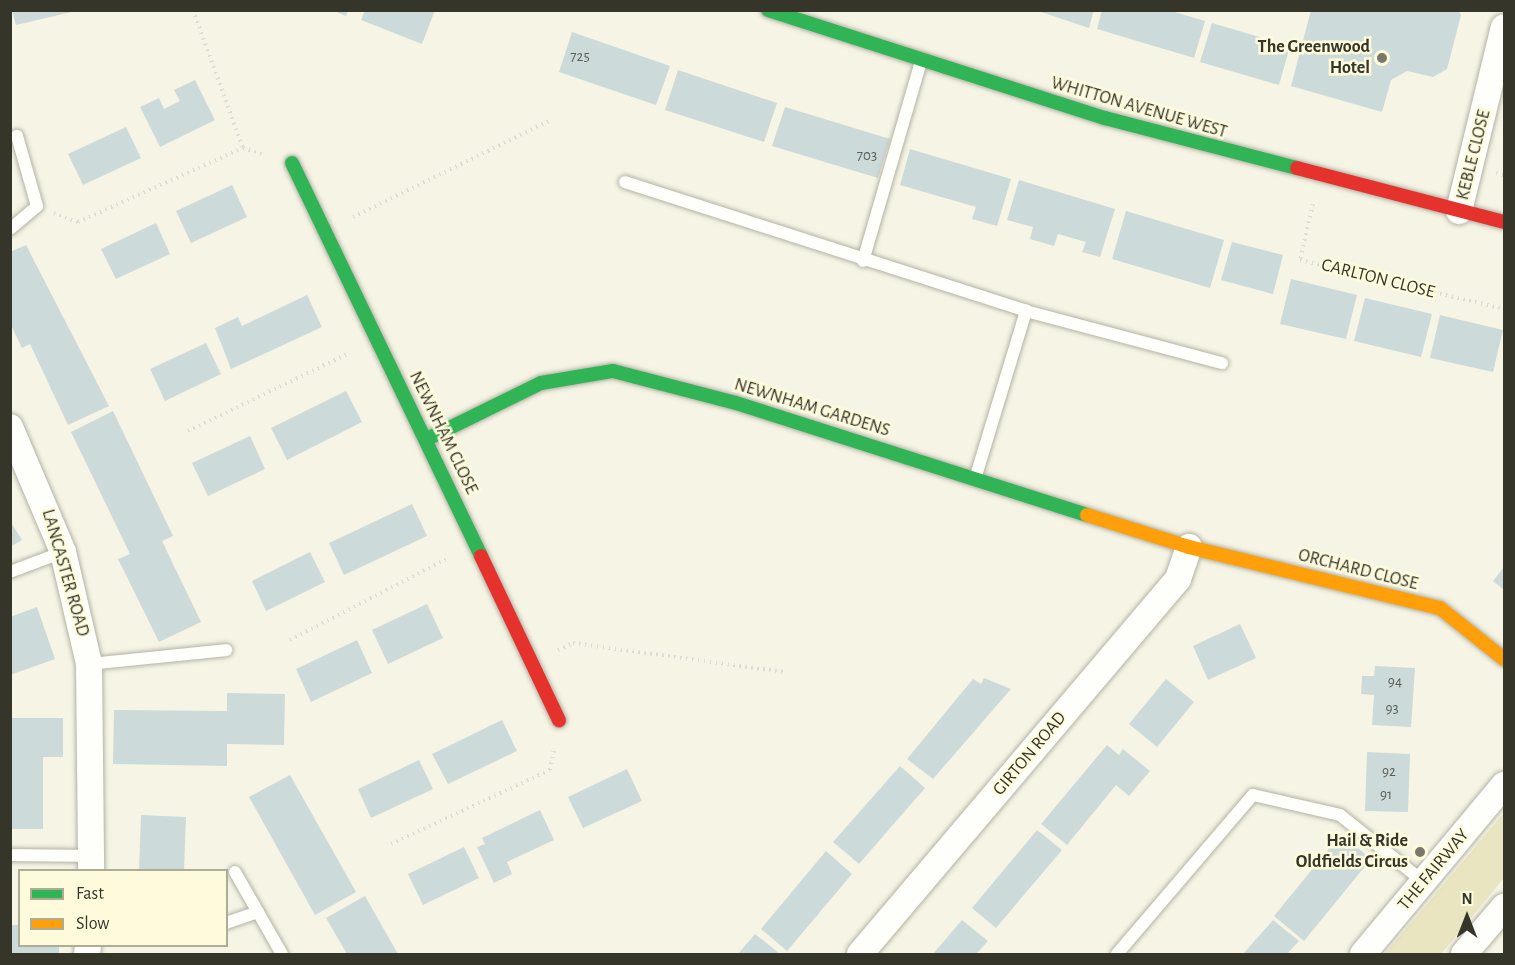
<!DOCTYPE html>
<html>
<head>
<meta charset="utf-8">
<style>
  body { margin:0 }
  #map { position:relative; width:1515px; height:965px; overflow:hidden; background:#f6f5e5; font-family:"Alegreya Sans",sans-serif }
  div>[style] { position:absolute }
  .green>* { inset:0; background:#e9e5c1 }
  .building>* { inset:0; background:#ccdad9 }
  .path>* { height:4px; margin-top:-2px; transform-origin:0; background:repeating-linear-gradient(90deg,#dcdcd7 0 1.5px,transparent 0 6px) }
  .roads { filter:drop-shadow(0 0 2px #b3b2a5) drop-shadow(0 0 2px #b3b2a5) }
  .lane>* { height:12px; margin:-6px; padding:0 6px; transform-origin:6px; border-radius:6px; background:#fefefb }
  .street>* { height:26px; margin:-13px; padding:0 13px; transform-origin:13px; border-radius:13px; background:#fefefb }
  .fast>* { height:14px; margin:-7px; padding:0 7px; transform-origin:7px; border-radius:7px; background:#30b455 }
  .slow>* { height:14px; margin:-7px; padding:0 7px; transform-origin:7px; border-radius:7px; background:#ff9f0a }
  .jam>* { height:14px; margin:-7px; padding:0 7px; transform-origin:7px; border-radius:7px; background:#e5322d }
  .dots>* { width:16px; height:16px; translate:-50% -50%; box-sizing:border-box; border:3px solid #fefbdd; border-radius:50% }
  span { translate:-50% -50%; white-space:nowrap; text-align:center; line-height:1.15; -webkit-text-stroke:5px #fefbdd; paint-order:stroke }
  .number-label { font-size:15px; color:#5c5e56 }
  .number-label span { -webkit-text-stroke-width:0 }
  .poi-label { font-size:18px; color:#36352a; font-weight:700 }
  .right { translate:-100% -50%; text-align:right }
  .street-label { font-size:18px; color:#36352a }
  .frame { position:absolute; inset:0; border:12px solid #36352a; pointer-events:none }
  .legend { position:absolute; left:18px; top:869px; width:210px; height:78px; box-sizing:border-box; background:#fefbdd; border:2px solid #aeac95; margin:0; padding:8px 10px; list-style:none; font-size:18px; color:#36352a }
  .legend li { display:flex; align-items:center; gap:12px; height:30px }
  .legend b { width:30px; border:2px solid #aeac95 }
  .north { position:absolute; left:1437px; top:887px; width:60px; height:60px; -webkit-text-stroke:4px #fefbdd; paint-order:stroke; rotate:0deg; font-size:16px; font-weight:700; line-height:24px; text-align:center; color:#36352a }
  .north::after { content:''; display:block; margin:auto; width:21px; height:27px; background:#36352a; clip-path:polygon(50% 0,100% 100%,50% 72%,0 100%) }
</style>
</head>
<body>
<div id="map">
  <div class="green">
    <div style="clip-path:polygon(1503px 814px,1504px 878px,1441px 954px,1385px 954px)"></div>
  </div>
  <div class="building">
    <div style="clip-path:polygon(12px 10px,76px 10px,76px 11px,16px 25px)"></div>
    <div style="clip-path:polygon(331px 10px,348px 10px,346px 16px)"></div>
    <div style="clip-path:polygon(365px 10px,435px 10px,422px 44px,361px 20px)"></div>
    <div style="clip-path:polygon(1035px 10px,1094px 10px,1089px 28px)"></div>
    <div style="clip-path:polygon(1102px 10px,1168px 10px,1205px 21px,1194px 58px,1097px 29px)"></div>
    <div style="clip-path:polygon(1311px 10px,1458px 10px,1461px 15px,1447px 69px,1433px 77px,1407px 71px,1391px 80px,1382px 112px,1291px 86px)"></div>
    <div style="clip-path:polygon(1212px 23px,1290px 46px,1279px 85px,1200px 62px)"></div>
    <div style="clip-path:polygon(572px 32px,670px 66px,656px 105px,559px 72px)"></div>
    <div style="clip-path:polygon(678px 70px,777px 103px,764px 142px,665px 110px)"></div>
    <div style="clip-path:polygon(195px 80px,215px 120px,160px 147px,140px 107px,159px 98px,164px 109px,180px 101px,174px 90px)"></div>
    <div style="clip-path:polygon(785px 107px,890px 139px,878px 178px,772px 146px)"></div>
    <div style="clip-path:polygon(126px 127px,141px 158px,83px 185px,68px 154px)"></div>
    <div style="clip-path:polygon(910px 149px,1011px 179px,997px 226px,972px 219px,976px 207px,900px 185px)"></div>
    <div style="clip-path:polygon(1019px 180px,1115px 209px,1100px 257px,1082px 252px,1086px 242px,1058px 234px,1054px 246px,1030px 239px,1033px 227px,1007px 220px)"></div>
    <div style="clip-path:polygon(232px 185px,247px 217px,191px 243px,176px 211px)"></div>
    <div style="clip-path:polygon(1126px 211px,1224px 240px,1210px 288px,1112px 259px)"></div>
    <div style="clip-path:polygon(156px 223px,170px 254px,116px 279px,101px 249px)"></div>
    <div style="clip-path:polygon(1232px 242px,1283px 255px,1273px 294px,1221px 280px)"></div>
    <div style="clip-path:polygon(26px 245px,109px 406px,68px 425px,30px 344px,22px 348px,10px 323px,10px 252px)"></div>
    <div style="clip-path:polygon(1291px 279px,1357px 295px,1346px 339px,1280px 324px)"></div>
    <div style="clip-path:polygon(307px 295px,322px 327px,231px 369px,215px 328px,238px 317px,242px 326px)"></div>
    <div style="clip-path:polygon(1365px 298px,1432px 314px,1421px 357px,1354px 341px)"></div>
    <div style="clip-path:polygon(1440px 315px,1503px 330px,1493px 372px,1430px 358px)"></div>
    <div style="clip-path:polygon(206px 343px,221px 374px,165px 401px,150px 369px)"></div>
    <div style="clip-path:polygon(346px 391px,362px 422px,287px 460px,271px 428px)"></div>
    <div style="clip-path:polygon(113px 411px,173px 536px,162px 541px,201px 622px,159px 642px,118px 559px,130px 554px,71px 432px)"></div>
    <div style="clip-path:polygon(250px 436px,265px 469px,208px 496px,192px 463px)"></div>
    <div style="clip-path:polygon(412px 504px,427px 536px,344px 575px,329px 543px)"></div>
    <div style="clip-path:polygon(10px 521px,22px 540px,10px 547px)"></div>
    <div style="clip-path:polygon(310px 552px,325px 582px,266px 611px,252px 581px)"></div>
    <div style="clip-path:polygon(1504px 567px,1504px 590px,1493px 581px)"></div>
    <div style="clip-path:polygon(427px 604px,443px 638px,388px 664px,372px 630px)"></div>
    <div style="clip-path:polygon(37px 607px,55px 659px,10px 675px,10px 617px)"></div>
    <div style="clip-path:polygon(1240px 624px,1256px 658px,1208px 680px,1193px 646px)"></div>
    <div style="clip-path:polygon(357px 640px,372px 673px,311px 702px,296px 669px)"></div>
    <div style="clip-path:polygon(1375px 666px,1415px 668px,1411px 727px,1372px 725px,1374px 695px,1361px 694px,1362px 676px,1374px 676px)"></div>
    <div style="clip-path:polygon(984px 678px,1011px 689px,933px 779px,907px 759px,973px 679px,981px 684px)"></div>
    <div style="clip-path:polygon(1166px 679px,1194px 702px,1157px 747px,1129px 724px)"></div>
    <div style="clip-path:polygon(227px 693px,285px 694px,284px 745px,227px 744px,227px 766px,113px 764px,114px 710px,227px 711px)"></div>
    <div style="clip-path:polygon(10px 718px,63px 718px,63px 757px,43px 757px,43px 829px,10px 829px)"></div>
    <div style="clip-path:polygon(502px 720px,517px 751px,448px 784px,432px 754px)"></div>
    <div style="clip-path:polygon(1107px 745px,1119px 755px,1123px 749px,1150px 771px,1129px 796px,1116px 785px,1067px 845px,1041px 824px)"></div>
    <div style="clip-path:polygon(1367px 752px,1410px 754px,1408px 812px,1365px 811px)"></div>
    <div style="clip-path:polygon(419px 760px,433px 789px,371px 818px,358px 789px)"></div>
    <div style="clip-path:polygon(900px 766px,925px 788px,859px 864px,833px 842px)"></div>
    <div style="clip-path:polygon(627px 769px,642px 801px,583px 828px,568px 797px)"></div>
    <div style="clip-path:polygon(290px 775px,356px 892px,315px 915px,249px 797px)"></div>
    <div style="clip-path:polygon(540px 810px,554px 840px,507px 862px,512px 874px,494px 883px,477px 847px,485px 844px,482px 838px)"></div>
    <div style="clip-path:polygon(141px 815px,186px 817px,184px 870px,139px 870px)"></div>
    <div style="clip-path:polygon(1037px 830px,1062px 850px,996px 928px,972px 908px)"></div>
    <div style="clip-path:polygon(1341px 834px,1371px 859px,1304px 941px,1274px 916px)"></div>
    <div style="clip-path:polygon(464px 847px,479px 878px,423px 905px,408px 874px)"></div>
    <div style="clip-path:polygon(826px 851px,852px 874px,787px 951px,761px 929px)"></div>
    <div style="clip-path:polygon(365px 896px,398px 954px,347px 954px,326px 918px)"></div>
    <div style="clip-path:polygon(962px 920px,988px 941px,976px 954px,933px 954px)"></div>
    <div style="clip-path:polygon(1273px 920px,1299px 941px,1287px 954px,1243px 954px)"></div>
    <div style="clip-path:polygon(10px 925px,20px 925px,20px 946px,59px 946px,59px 954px,10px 954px)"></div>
    <div style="clip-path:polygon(755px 934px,780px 954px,738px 954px)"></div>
  </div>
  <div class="path">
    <div style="left:193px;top:10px;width:147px;rotate:70.1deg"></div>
    <div style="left:1496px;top:173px;width:8px;rotate:14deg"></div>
    <div style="left:1313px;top:204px;width:57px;rotate:103.1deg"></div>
    <div style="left:1300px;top:260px;width:210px;rotate:13.5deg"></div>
    <div style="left:54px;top:213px;width:26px;rotate:21deg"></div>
    <div style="left:78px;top:222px;width:181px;rotate:-24.2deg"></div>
    <div style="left:243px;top:148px;width:20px;rotate:18deg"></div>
    <div style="left:353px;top:217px;width:218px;rotate:-26.1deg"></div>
    <div style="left:188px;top:431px;width:179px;rotate:-25.8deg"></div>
    <div style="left:290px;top:640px;width:176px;rotate:-27.4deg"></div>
    <div style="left:558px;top:650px;width:17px;rotate:-25deg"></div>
    <div style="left:573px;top:643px;width:214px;rotate:7.8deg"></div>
    <div style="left:391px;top:844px;width:175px;rotate:-25deg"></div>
    <div style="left:550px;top:770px;width:21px;rotate:-79deg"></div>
  </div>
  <div class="roads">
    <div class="lane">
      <div style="left:625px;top:182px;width:421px;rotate:17.8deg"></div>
      <div style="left:1026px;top:311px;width:203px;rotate:14.9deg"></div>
      <div style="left:10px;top:229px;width:35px;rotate:-40deg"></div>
      <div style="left:37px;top:206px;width:73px;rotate:-105.9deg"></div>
      <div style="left:863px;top:261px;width:207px;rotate:-73.8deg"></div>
      <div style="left:975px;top:479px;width:176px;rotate:-73.1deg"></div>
      <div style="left:10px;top:572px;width:57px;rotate:-20.7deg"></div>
      <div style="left:89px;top:664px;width:138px;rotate:-5.8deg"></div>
      <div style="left:10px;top:855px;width:82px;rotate:0.7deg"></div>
      <div style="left:235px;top:872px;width:95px;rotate:60.2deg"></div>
      <div style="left:226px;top:923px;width:34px;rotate:-19deg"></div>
      <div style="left:1117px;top:954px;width:209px;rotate:-49.5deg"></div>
      <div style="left:1253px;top:795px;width:89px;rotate:12.9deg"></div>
      <div style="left:1340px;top:815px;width:107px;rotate:38.6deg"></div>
    </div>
    <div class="street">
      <div style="left:1459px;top:211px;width:189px;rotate:-76.3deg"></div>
      <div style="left:10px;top:427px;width:136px;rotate:67deg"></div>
      <div style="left:63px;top:552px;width:115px;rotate:76.9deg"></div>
      <div style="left:89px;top:664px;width:206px;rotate:89.4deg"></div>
      <div style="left:87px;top:954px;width:8px;rotate:-83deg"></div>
      <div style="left:860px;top:954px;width:492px;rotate:-49.7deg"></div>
      <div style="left:1178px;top:579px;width:34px;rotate:-71deg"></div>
      <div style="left:1363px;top:954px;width:220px;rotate:-50.2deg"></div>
      <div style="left:1464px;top:954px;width:62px;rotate:-49.6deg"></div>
    </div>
    <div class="fast">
      <div style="left:768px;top:10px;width:354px;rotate:17.8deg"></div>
      <div style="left:1105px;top:118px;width:198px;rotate:14.6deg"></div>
      <div style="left:292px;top:163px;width:436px;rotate:64.3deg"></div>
      <div style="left:427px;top:439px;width:127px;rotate:-26.2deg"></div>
      <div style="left:541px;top:383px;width:73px;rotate:-9.5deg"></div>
      <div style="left:613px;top:371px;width:127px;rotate:14.6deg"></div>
      <div style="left:736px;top:403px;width:368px;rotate:17.7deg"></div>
    </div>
    <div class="slow">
      <div style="left:1087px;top:515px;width:107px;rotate:17.4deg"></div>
      <div style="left:1189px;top:547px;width:258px;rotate:13.7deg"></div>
      <div style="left:1440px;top:608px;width:82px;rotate:38.6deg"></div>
    </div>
    <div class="jam">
      <div style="left:1297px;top:168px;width:214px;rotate:14.6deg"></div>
      <div style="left:481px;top:556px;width:182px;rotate:64.6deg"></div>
    </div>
  </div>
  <div class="dots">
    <div style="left:1382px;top:58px;background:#79786b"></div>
    <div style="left:1420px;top:852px;background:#79786b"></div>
  </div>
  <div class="number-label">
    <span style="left:580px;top:57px">725</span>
    <span style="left:867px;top:156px">703</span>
    <span style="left:1395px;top:682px">94</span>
    <span style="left:1392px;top:709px">93</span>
    <span style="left:1389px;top:772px">92</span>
    <span style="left:1386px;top:795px">91</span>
  </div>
  <div class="poi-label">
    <span class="right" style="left:1370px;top:58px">The Greenwood<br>Hotel</span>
    <span class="right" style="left:1408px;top:852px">Hail &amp; Ride<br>Oldfields Circus</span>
  </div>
  <div class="street-label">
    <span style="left:1139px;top:108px;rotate:16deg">WHITTON AVENUE WEST</span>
    <span style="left:1474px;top:155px;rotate:-76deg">KEBLE CLOSE</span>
    <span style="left:1378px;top:279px;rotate:14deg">CARLTON CLOSE</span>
    <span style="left:812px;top:408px;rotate:17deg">NEWNHAM GARDENS</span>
    <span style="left:443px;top:433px;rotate:64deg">NEWNHAM CLOSE</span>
    <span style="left:1358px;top:570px;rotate:14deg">ORCHARD CLOSE</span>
    <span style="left:65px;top:573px;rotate:74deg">LANCASTER ROAD</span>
    <span style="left:1030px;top:754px;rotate:-50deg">GIRTON ROAD</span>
    <span style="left:1434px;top:870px;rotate:-50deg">THE FAIRWAY</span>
  </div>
  <div class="frame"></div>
  <ul class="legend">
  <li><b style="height:8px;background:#30b455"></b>Fast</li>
  <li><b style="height:8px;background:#ff9f0a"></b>Slow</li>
  </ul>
  <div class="north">N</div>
</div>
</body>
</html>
